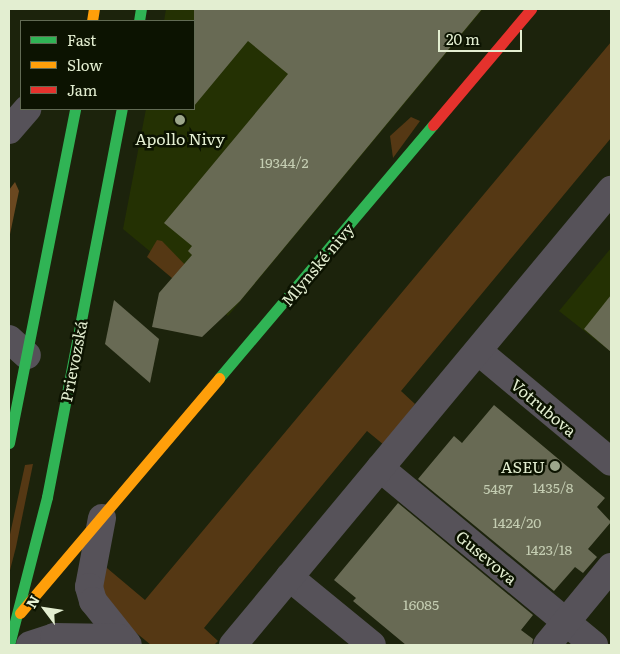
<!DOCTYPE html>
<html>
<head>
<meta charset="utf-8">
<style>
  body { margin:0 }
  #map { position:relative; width:620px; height:654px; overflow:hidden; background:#1c230c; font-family:Literata,serif }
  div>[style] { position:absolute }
  .built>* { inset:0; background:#243103 }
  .green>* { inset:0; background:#553814 }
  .forest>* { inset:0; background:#6a4820 }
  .building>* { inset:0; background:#686a54 }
  .street>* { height:28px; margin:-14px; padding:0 14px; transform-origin:14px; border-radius:14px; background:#565259 }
  .fast>* { height:11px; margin:-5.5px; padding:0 5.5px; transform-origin:5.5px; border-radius:5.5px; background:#30b455 }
  .slow>* { height:11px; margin:-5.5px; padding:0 5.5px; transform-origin:5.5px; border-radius:5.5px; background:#ff9f0a }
  .jam>* { height:11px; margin:-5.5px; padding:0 5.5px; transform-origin:5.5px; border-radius:5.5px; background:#e5322d }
  .dots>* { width:14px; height:14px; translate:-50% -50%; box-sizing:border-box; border:2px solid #0c1301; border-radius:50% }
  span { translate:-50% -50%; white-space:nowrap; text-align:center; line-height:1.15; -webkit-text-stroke:5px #0c1301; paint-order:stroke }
  .number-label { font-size:14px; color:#c4cdb2 }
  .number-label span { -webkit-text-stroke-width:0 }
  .poi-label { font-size:16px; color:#e3eed1 }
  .right { translate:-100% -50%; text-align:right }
  .street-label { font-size:16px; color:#e3eed1 }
  .frame { position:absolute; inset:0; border:10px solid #e3eed1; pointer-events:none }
  .legend { position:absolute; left:20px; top:20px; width:175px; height:90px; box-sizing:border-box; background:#0c1301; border:1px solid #626b54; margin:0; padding:6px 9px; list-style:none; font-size:15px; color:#e3eed1 }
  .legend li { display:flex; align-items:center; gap:10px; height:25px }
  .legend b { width:25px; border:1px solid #626b54 }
  .north { position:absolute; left:20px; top:584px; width:50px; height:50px; -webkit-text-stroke:4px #0c1301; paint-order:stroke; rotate:301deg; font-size:14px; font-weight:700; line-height:20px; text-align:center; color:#e3eed1 }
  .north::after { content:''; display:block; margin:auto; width:18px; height:22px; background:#e3eed1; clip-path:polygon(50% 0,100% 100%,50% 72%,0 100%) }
  .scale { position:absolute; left:438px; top:30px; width:84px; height:22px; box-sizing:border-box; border:2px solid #e3eed1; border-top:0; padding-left:6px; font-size:15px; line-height:18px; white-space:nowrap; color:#e3eed1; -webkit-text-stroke:4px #0c1301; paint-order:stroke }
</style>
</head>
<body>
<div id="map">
  <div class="built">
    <div style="clip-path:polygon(166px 9px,483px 9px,228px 316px,123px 229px,146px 109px,194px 109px,194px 21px,164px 21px)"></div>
    <div style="clip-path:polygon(611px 248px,611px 352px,559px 311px)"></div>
  </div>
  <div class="green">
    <div style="clip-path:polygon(611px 42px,611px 138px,401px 391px,415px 404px,384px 445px,367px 431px,204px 628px,218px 641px,214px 645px,151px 645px,112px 613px,104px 597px,101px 563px,145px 600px)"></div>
    <div style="clip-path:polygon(411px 117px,420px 121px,393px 158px,390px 136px)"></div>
    <div style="clip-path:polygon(157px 240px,162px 241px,223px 304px,210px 310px,147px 257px)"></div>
    <div style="clip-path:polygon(33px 464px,16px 547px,9px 574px,9px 539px,25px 465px)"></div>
  </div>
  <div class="forest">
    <div style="clip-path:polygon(15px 182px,19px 191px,9px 239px,9px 190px)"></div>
  </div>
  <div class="building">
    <div style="clip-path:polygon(194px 9px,482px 9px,240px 301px,202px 337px,152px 327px,159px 293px,192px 255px,188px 251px,192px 246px,164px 223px,288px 74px,248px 41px,194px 106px)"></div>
    <div style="clip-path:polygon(611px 295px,611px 352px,584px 329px)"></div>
    <div style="clip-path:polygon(114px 300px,159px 339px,150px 383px,105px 344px)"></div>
    <div style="clip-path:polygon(494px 405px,605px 498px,597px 507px,611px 522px,588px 549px,597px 557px,583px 573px,575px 567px,554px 591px,418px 479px,454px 436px,462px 443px)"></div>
    <div style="clip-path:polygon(398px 503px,533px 615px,521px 630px,533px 639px,532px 645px,406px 645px,353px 601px,356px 598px,334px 580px)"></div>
  </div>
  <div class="street">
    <div style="left:9px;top:130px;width:28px;rotate:-49deg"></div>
    <div style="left:9px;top:339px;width:24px;rotate:42deg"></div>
    <div style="left:478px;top:351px;width:173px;rotate:39.8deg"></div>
    <div style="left:380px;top:468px;width:278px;rotate:39.6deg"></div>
    <div style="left:102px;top:518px;width:70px;rotate:100.7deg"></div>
    <div style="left:89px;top:587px;width:15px;rotate:74deg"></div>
    <div style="left:93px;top:601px;width:56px;rotate:51.5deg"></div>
    <div style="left:289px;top:577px;width:107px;rotate:39.3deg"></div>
    <div style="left:30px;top:645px;width:25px;rotate:-18deg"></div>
    <div style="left:54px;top:637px;width:65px;rotate:0.9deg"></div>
    <div style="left:233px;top:645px;width:592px;rotate:-50.28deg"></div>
    <div style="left:547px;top:645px;width:101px;rotate:-50.6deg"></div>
  </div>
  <div class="fast">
    <div style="left:139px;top:21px;width:12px;rotate:-81deg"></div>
    <div style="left:219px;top:378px;width:331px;rotate:-49.8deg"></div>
    <div style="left:9px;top:443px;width:340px;rotate:-78.8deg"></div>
    <div style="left:9px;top:645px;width:153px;rotate:-75.6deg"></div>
    <div style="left:47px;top:497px;width:395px;rotate:-79.1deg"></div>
  </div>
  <div class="slow">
    <div style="left:92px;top:21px;width:12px;rotate:-81deg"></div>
    <div style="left:20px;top:613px;width:308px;rotate:-49.7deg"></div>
  </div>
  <div class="jam">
    <div style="left:433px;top:125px;width:152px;rotate:-49.8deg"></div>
  </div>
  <div class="dots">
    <div style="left:180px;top:120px;background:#9da78c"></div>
    <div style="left:555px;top:466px;background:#9da78c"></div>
  </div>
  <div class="number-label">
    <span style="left:284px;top:162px">19344/2</span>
    <span style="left:553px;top:487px">1435/8</span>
    <span style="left:498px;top:488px">5487</span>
    <span style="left:517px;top:522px">1424/20</span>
    <span style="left:549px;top:549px">1423/18</span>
    <span style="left:421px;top:604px">16085</span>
  </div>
  <div class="poi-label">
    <span style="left:180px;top:138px">Apollo Nivy</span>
    <span class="right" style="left:545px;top:466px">ASEU</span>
  </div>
  <div class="street-label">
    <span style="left:317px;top:264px;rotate:-50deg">Mlynské nivy</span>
    <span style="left:73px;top:361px;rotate:-79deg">Prievozská</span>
    <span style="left:544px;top:407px;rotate:40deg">Votrubova</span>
    <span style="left:487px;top:557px;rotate:40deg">Gusevova</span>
  </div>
  <div class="frame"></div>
  <ul class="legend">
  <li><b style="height:6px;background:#30b455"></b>Fast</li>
  <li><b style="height:6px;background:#ff9f0a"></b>Slow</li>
  <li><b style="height:6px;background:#e5322d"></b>Jam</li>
  </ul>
  <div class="north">N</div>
  <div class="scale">20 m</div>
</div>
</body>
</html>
